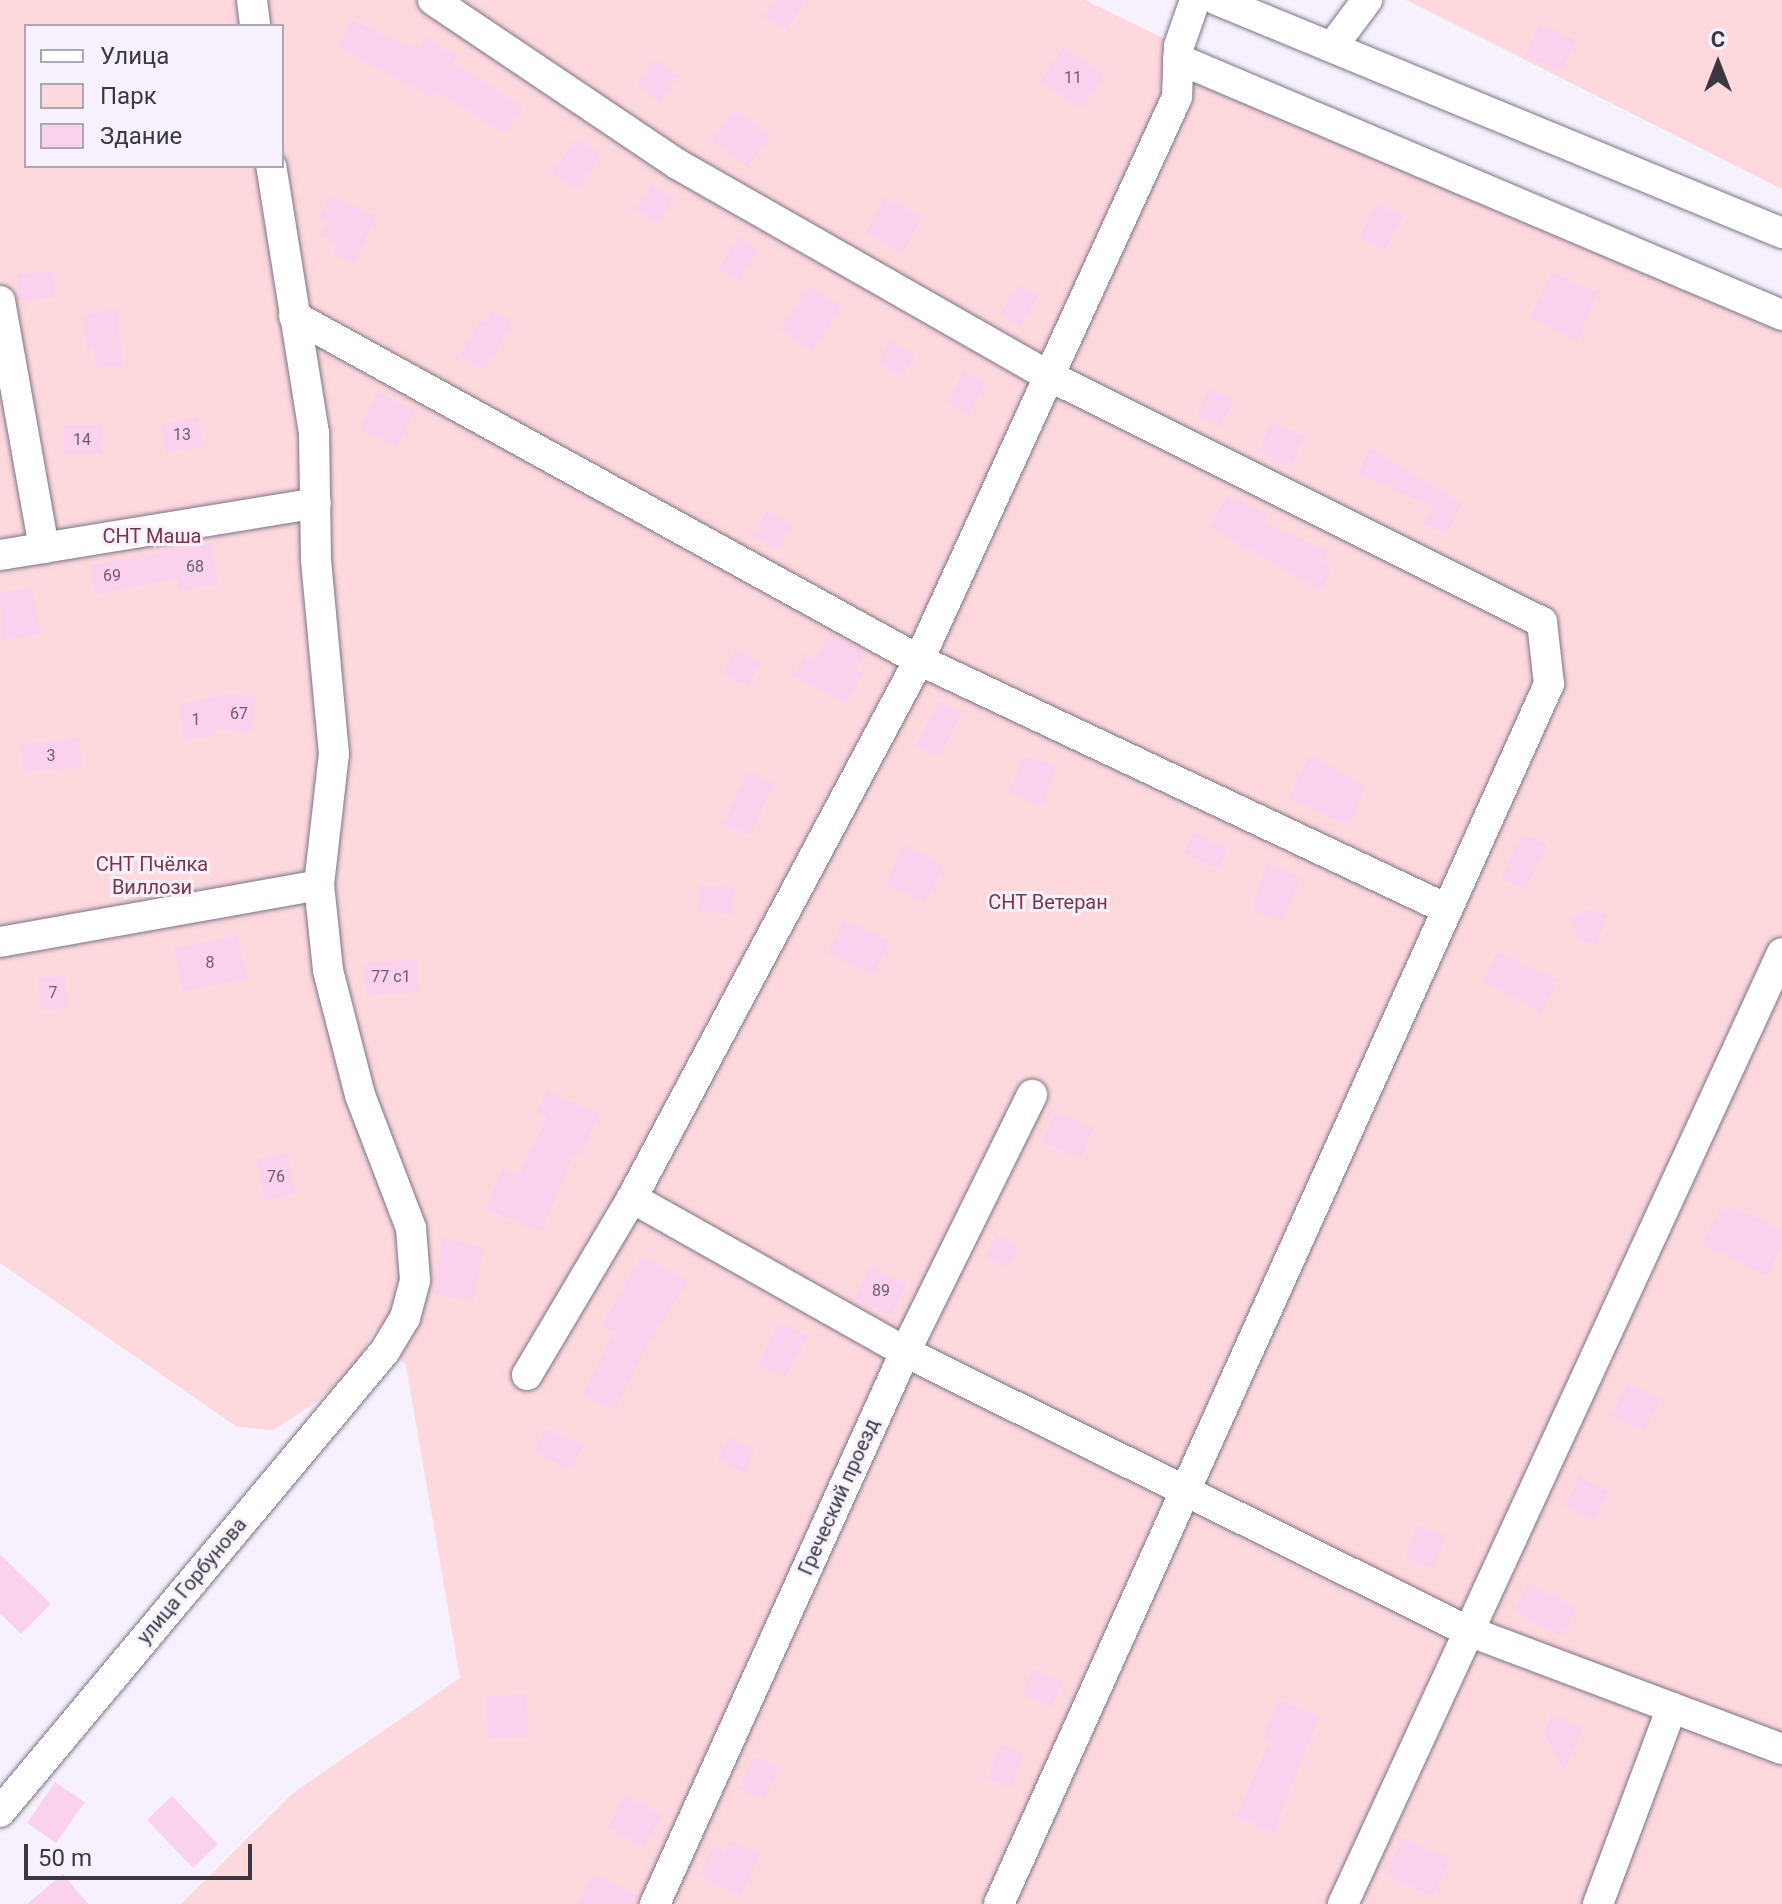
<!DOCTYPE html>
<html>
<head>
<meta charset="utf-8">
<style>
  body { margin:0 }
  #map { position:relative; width:1782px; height:1904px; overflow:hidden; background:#f7f1fe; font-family:Roboto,sans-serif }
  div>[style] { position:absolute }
  .green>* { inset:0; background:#fdd9dd }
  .building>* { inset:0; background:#fbd2ee }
  .roads { filter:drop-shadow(0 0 2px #7c7487) drop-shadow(0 0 2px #7c7487) }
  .minor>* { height:30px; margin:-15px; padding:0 15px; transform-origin:15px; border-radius:15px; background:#fff }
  span { translate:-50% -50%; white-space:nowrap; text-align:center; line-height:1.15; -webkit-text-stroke:6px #f7f1fe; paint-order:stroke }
  .number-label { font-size:16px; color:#6b5e6c }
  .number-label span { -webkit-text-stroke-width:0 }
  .park-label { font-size:20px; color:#7f3443 }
  .street-label { font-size:20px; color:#3b3840 }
  .legend { position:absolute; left:24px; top:24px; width:260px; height:144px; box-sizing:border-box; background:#f7f1fe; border:2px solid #aca7b2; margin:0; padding:10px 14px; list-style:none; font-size:24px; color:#3b3840 }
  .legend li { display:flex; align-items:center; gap:16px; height:40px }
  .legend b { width:40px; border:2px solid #aca7b2 }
  .north { position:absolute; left:1678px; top:24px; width:80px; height:80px; -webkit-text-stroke:6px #f7f1fe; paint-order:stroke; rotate:0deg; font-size:22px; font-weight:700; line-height:32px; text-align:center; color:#3b3840 }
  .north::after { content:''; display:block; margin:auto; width:28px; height:36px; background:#3b3840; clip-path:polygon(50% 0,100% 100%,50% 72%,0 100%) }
  .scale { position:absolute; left:24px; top:1844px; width:228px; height:36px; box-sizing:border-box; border:4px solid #3b3840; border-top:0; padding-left:10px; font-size:24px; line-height:28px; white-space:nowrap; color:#3b3840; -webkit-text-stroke:6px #f7f1fe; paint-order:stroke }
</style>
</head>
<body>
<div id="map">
  <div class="green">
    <div style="clip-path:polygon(evenodd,0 0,1085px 0,1179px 46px,1782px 305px,1782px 1904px,181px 1904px,293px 1793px,460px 1678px,406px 1366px,375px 1328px,357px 1365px,315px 1403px,274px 1430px,237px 1427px,0 1263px,0 0,26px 26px,282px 26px,282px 166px,26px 166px,26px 26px)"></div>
    <div style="clip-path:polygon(1406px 0,1782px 0,1782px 189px)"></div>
  </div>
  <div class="building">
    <div style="clip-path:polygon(773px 0,804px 0,788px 29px,763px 16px)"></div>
    <div style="clip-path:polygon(351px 20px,419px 50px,425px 37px,457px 56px,453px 63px,523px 106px,506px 134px,437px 92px,433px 99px,339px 47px)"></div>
    <div style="clip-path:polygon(1539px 24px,1576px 40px,1562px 71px,1525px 56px)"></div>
    <div style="clip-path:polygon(1063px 47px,1105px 75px,1082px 109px,1040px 81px)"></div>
    <div style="clip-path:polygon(654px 59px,678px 76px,660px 102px,635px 86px)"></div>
    <div style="clip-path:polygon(735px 109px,771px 137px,747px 167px,711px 140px)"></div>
    <div style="clip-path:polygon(577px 138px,600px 154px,579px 189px,551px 173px)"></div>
    <div style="clip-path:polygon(651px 185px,675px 198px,658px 224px,634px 209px)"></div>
    <div style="clip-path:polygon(330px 195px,376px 216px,354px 264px,333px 254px,338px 244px,321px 236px,328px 221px,320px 217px)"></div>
    <div style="clip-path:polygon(885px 197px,922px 217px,902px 254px,865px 233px)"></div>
    <div style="clip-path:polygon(1377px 203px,1403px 216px,1385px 250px,1359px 238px)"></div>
    <div style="clip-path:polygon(738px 237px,758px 250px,739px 281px,718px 269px)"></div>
    <div style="clip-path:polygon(53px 271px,55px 298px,19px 301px,17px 274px)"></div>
    <div style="clip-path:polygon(1551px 272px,1598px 292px,1577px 342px,1531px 317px)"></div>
    <div style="clip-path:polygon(1018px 285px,1038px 296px,1020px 327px,1000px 313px)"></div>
    <div style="clip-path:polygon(809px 286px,841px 307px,812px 351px,780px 330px)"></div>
    <div style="clip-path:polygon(117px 310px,123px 365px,96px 368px,94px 348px,87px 349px,83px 314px)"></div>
    <div style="clip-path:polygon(493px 311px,513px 322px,485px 370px,460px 356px,480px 321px,485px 323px)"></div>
    <div style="clip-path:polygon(889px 340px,915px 354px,902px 377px,878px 364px)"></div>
    <div style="clip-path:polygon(963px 372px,986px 382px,968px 416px,948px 403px)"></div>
    <div style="clip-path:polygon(1209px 387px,1235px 400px,1219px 427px,1196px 416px)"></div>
    <div style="clip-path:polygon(377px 392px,415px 410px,397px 447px,360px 429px)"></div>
    <div style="clip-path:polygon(198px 417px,204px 446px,166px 453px,161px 424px)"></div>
    <div style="clip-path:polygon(1271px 422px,1305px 435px,1290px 467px,1258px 451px)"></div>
    <div style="clip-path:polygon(64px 425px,102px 425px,101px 454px,63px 454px)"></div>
    <div style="clip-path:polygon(1370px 448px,1462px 504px,1447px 533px,1424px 525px,1433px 507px,1358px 474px)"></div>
    <div style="clip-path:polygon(1227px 495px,1268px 516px,1265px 523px,1329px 551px,1323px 564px,1332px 568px,1322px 591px,1210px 527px)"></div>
    <div style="clip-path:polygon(768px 510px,793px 525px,778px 550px,753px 535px)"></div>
    <div style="clip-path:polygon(211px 544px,218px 584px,180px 591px,177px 579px,96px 594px,90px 565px)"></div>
    <div style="clip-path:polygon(32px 587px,41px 634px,2px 641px,0 593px)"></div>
    <div style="clip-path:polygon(829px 633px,866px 652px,856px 670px,863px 673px,847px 703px,794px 676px,806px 653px,816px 659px)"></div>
    <div style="clip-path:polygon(735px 650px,760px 662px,748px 686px,723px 675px)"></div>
    <div style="clip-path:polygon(227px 694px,256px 697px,252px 733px,212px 729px,213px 736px,184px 740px,179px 704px)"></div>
    <div style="clip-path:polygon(939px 701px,962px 713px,939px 758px,916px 746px)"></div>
    <div style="clip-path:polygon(79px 738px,82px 767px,24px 772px,21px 744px)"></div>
    <div style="clip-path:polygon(1309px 755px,1365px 785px,1352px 822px,1344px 824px,1289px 798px)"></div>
    <div style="clip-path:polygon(1024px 756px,1056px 765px,1042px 807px,1009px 792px)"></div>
    <div style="clip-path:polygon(748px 772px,774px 783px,750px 836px,723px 824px)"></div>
    <div style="clip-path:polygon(1194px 832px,1228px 849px,1219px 869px,1184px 853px)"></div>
    <div style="clip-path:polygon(1522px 833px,1547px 845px,1525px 890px,1501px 879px)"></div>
    <div style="clip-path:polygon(903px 844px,944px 866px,925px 903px,886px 885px)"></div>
    <div style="clip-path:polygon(1267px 862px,1300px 878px,1282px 922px,1252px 910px)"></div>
    <div style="clip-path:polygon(700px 885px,734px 888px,732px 914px,698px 911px)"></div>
    <div style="clip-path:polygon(1589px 909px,1607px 916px,1596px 945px,1578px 938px,1570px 917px)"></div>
    <div style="clip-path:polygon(844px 920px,890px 941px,874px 975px,828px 953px)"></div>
    <div style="clip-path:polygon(237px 935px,247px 978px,183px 992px,174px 948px)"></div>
    <div style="clip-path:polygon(1497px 952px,1558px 979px,1541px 1013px,1483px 981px)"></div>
    <div style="clip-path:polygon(417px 959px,419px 992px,366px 996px,364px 963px)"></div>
    <div style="clip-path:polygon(65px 976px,68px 1008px,41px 1010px,38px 978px)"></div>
    <div style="clip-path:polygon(547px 1091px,599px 1114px,580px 1156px,574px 1153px,542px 1232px,486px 1209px,503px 1167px,520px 1174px,547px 1117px,537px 1112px)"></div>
    <div style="clip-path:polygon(1056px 1111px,1094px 1128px,1080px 1159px,1042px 1142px)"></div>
    <div style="clip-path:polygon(287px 1153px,295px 1194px,265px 1201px,257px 1159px)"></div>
    <div style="clip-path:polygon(1731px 1206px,1782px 1230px,1782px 1244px,1768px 1276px,1702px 1245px,1720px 1208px,1728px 1212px)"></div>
    <div style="clip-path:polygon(996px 1235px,1019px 1246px,1009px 1268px,986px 1257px)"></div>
    <div style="clip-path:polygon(443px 1238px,484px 1247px,473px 1302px,432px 1293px)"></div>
    <div style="clip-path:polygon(642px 1255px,688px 1281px,645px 1349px,615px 1410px,583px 1395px,614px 1332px,602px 1325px)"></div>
    <div style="clip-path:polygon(870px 1266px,907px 1284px,891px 1316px,855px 1298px)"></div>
    <div style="clip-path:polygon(777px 1323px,808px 1335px,785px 1378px,759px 1366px)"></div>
    <div style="clip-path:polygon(1627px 1383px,1660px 1399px,1644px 1432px,1611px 1416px)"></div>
    <div style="clip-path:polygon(546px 1428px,583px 1445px,571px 1470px,534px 1452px)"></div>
    <div style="clip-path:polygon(729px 1437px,754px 1450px,745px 1473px,717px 1460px)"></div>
    <div style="clip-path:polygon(1579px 1477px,1608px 1491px,1594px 1521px,1565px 1506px)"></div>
    <div style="clip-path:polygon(1416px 1525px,1446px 1535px,1434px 1568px,1405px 1558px)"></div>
    <div style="clip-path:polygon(0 1554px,51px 1604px,21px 1634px,0 1613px)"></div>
    <div style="clip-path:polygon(1529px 1582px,1576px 1608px,1561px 1636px,1514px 1611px)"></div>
    <div style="clip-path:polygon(1033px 1668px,1063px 1681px,1052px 1707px,1022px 1694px)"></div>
    <div style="clip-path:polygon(526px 1694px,529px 1737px,488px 1739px,486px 1697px)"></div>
    <div style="clip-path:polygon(1279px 1700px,1319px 1717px,1273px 1833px,1236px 1816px,1269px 1743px,1262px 1740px)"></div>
    <div style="clip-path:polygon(1552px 1714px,1583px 1728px,1564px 1770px,1544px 1732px)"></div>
    <div style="clip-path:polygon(1001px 1744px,1024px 1754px,1010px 1788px,987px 1778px)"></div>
    <div style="clip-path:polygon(754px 1756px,779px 1767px,764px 1800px,739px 1789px)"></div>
    <div style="clip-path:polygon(55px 1782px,85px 1802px,56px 1843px,27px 1823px)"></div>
    <div style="clip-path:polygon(625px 1795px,662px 1815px,645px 1848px,608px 1828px)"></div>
    <div style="clip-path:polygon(172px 1796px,218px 1844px,193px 1868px,147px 1820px)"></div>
    <div style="clip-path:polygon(1402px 1837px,1450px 1858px,1433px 1896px,1386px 1876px)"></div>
    <div style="clip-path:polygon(730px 1841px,760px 1853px,741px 1897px,700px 1876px,712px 1847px,725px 1852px)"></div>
    <div style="clip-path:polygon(63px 1874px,88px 1904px,27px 1904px)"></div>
    <div style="clip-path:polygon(593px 1874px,639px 1896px,637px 1904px,579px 1904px)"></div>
  </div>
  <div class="roads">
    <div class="minor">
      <div style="left:252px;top:0;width:26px;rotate:83deg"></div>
      <div style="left:433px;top:0;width:294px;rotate:33.9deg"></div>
      <div style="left:677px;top:164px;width:428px;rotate:29.7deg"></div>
      <div style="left:1049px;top:376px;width:551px;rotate:26.52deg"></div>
      <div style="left:1542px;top:622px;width:62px;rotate:83.6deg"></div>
      <div style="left:1549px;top:684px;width:1338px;rotate:114.27deg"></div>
      <div style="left:1217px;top:0;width:611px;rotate:22.41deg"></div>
      <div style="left:1332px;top:47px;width:59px;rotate:-53.3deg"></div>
      <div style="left:1178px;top:59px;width:656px;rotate:22.97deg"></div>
      <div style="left:0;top:301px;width:251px;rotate:79.9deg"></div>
      <div style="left:294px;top:316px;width:713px;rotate:28.83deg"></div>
      <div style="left:919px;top:660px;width:584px;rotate:25.25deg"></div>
      <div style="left:0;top:555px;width:320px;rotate:-9.3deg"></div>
      <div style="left:0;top:942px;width:324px;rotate:-10.1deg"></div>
      <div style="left:632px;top:1198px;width:313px;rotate:29.4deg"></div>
      <div style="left:905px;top:1352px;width:628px;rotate:26.36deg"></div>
      <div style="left:1468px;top:1631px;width:335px;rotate:20.6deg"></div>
      <div style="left:527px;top:1375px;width:206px;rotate:-59.3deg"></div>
      <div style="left:632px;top:1198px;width:610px;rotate:-61.92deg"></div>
      <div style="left:919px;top:660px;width:619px;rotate:-65.38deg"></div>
      <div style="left:1177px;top:97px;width:51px;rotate:-87.8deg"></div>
      <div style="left:1179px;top:46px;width:49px;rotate:-70.8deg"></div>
      <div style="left:0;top:1812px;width:601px;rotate:-50.13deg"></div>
      <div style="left:385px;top:1351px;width:39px;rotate:-59deg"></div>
      <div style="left:405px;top:1318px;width:39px;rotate:-75deg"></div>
      <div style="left:415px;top:1280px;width:52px;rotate:-94.4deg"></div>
      <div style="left:411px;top:1228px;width:142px;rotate:-111deg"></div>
      <div style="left:360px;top:1095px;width:129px;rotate:-104.4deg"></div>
      <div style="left:328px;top:970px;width:85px;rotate:-96deg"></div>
      <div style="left:319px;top:885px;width:132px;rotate:-83.5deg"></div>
      <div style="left:334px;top:754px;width:196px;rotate:-95.3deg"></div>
      <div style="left:316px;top:559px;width:126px;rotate:-90.9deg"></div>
      <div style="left:314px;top:433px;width:270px;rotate:-99.1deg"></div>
      <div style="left:655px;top:1904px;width:606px;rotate:-65.63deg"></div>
      <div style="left:905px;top:1352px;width:287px;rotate:-63.7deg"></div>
      <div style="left:1343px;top:1904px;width:1047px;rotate:-65.22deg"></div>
      <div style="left:1598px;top:1904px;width:210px;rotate:-69.4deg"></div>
    </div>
  </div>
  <div class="number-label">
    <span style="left:1073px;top:78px">11</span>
    <span style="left:182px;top:435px">13</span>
    <span style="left:82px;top:440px">14</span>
    <span style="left:195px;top:567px">68</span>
    <span style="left:112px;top:576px">69</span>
    <span style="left:239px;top:714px">67</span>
    <span style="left:196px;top:720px">1</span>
    <span style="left:51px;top:756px">3</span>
    <span style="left:210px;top:963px">8</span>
    <span style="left:391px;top:977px">77 с1</span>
    <span style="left:53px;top:993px">7</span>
    <span style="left:276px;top:1177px">76</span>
    <span style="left:881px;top:1291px">89</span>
  </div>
  <div class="park-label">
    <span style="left:152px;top:536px">СНТ Маша</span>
    <span style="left:152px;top:876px">СНТ Пчёлка<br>Виллози</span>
    <span style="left:1048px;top:902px">СНТ Ветеран</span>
  </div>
  <div class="street-label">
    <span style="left:839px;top:1497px;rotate:-66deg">Греческий проезд</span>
    <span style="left:192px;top:1581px;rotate:-50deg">улица Горбунова</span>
  </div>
  <ul class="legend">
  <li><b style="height:10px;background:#fff"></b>Улица</li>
  <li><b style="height:22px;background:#fdd9dd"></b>Парк</li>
  <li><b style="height:22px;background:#fbd2ee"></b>Здание</li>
  </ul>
  <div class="north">С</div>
  <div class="scale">50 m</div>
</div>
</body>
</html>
